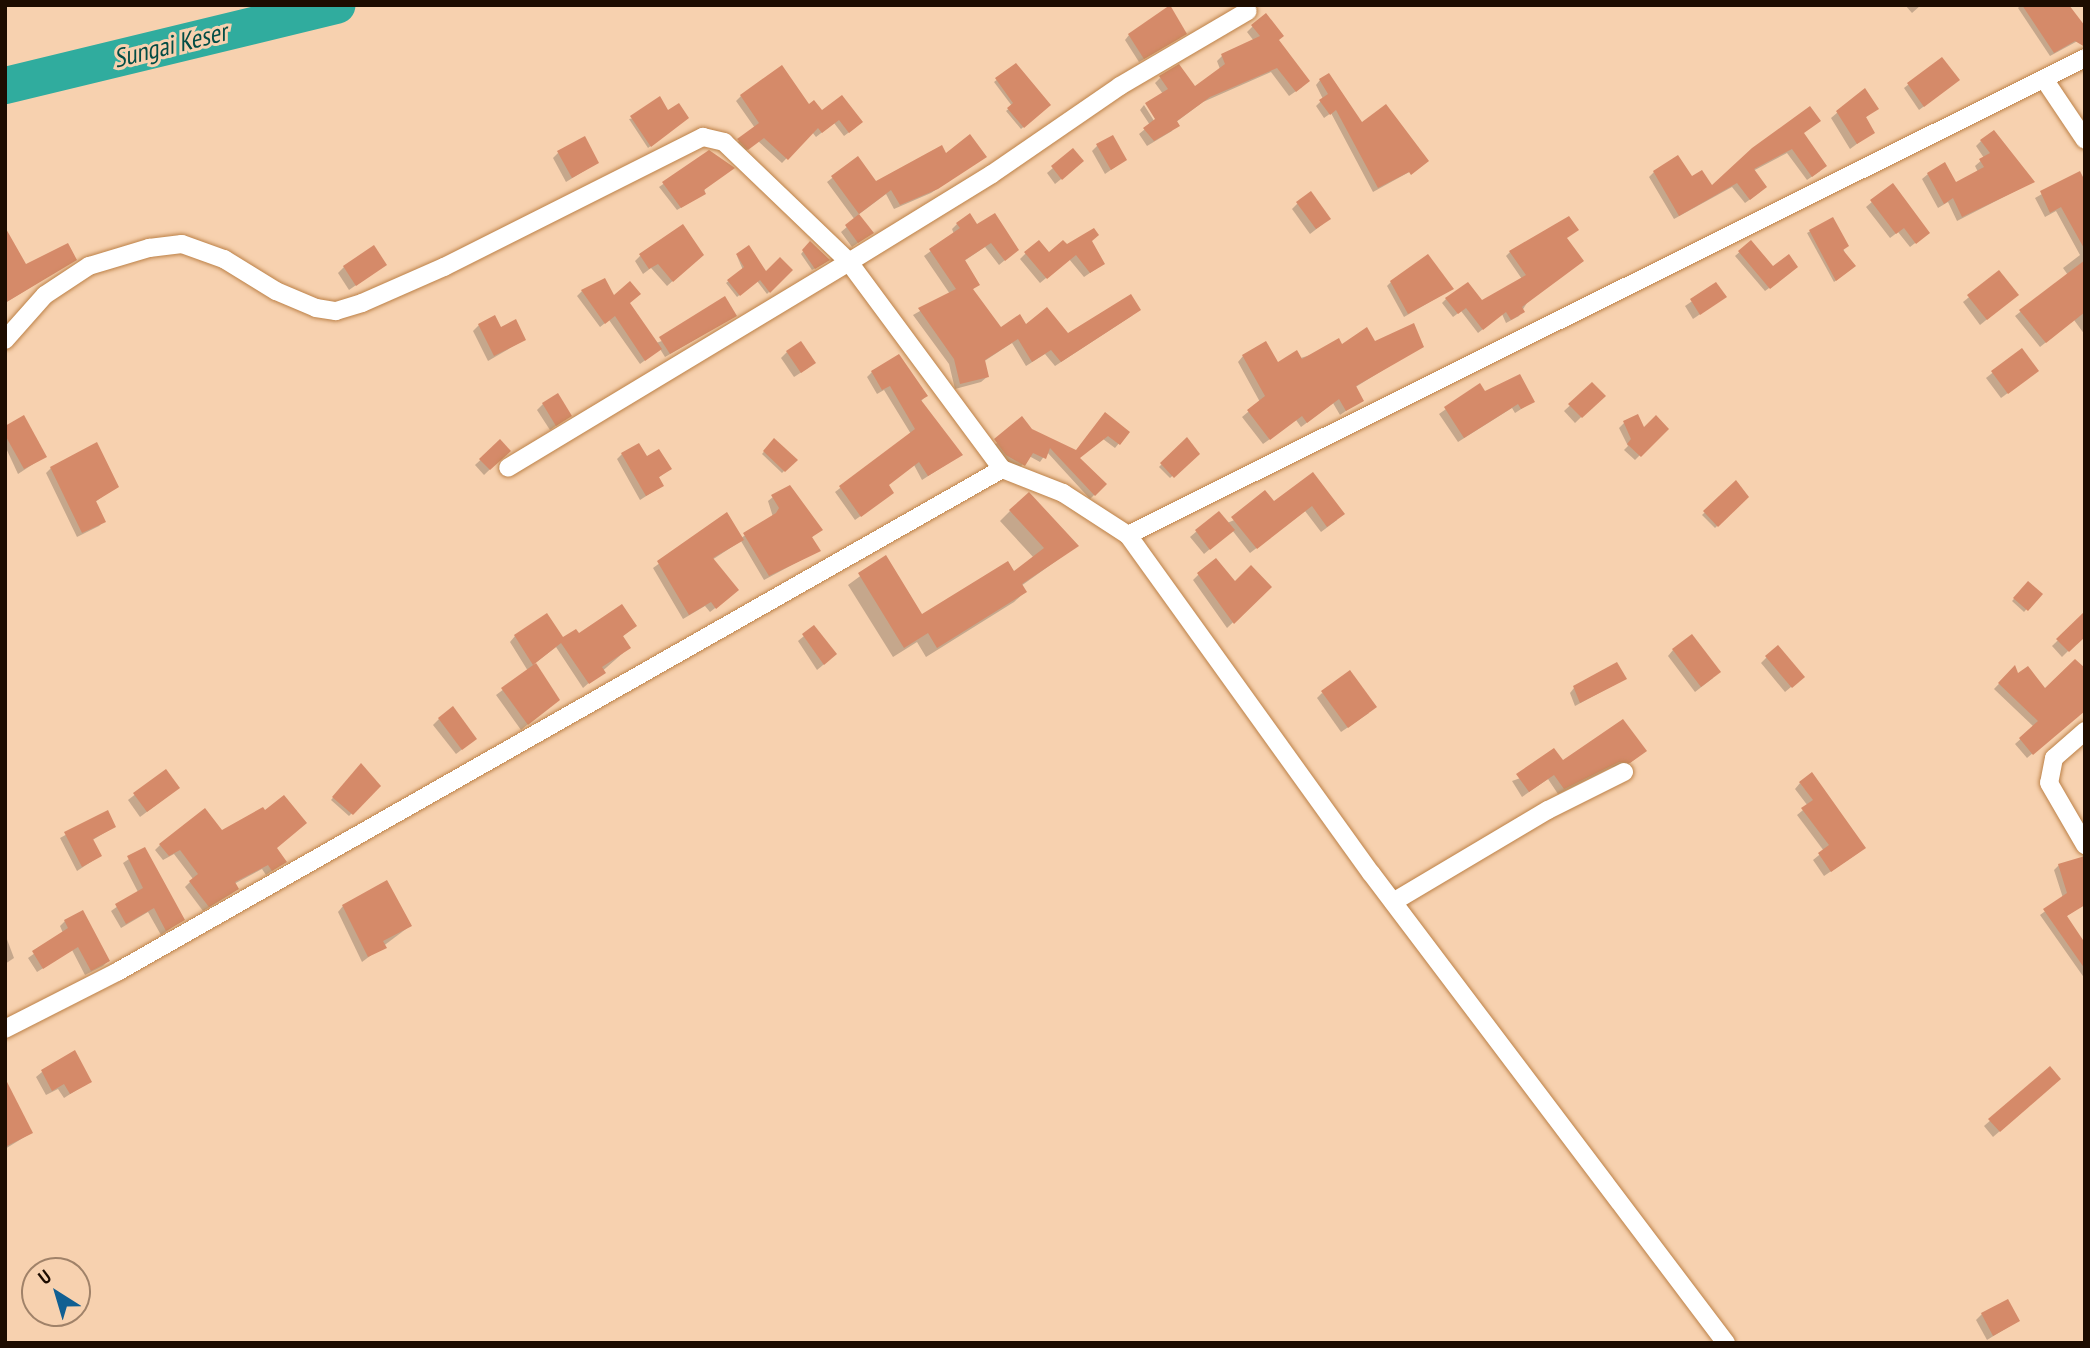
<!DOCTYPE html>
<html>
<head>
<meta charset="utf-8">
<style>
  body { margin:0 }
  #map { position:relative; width:2090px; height:1348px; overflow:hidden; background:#f7d1af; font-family:"PT Sans Narrow",sans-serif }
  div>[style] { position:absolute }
  .shadow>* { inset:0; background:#0003 }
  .river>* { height:37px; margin:-18.5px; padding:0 18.5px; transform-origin:18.5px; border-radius:18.5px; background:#30ac9e }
  .building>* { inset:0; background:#d58a69 }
  .roads { filter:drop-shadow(0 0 2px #bc8147) drop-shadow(0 0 2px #bc8147) }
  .minor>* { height:18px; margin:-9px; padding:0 9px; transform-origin:9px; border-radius:9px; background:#fff }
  span { translate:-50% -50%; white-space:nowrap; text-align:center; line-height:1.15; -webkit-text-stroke:6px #f7d1af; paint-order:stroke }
  .water-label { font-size:26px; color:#024c45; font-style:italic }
  .frame { position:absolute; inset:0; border:7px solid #1d0c00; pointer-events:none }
  .north { position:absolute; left:21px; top:1257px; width:70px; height:70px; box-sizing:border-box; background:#f7d1af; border:2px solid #a08269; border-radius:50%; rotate:323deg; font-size:19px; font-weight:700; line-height:28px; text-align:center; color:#1d0c00 }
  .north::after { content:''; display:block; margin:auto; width:24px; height:32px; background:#115f92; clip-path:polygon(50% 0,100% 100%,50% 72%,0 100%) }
</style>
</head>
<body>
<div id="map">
  <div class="shadow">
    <div style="clip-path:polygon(1905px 5px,1921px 5px,1912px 13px)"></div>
    <div style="clip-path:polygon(2021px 5px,2067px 5px,2085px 37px,2050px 56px,2018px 8px)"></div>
    <div style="clip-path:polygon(1253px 26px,1302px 87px,1289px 96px,1271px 72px,1203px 102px,1176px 122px,1172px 131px,1147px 146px,1139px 134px,1150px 125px,1140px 110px,1144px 105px,1158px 127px,1163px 94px,1155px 83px,1160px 78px,1194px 88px,1220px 69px,1217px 61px,1222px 56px,1254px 41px,1247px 32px)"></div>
    <div style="clip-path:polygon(1129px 35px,1180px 38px,1139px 62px,1125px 40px)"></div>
    <div style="clip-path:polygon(1016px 65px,1049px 105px,1021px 129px,1006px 111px,1012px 106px,994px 82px)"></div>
    <div style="clip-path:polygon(1320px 80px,1362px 124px,1422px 165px,1373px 192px,1331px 113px,1324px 118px,1316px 106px,1323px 99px,1316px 85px)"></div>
    <div style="clip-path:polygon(1909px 84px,1954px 84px,1919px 110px,1904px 88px)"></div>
    <div style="clip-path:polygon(1864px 90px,1876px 109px,1865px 118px,1873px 132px,1850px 149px,1831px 118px)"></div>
    <div style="clip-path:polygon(741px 96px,809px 106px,856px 127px,844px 136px,834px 123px,816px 137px,812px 132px,782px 163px,758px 141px,743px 153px,734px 145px,755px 128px,736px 101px)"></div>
    <div style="clip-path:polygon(668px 112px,684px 120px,648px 148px,629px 119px)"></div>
    <div style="clip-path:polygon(1803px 134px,1820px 171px,1807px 180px,1787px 153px,1753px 171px,1760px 192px,1745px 203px,1732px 187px,1674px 219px,1649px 177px,1654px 172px,1691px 179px,1711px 188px)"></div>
    <div style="clip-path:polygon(1981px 141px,2033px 182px,1957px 221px,1948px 202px,1938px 208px,1922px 179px,1928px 174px,1956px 184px,1978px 172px,1975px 166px,1984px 158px,1976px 146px)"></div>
    <div style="clip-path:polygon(1098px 145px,1125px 160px,1105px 174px,1092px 151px)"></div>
    <div style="clip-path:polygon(1073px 151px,1076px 167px,1055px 184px,1047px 173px)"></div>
    <div style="clip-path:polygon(709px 152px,704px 194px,677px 210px,659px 187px)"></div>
    <div style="clip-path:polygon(558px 153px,597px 163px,566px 182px,553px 158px)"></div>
    <div style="clip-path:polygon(985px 157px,931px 193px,894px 209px,886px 194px,858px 215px,872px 233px,852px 247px,841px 232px,855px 220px,827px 182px,858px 158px,876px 183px)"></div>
    <div style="clip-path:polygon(2079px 173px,2085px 182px,2085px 335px,2074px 320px,2040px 347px,2015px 316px,2068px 275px,2063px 268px,2080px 255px,2056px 211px,2045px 217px,2035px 198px)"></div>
    <div style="clip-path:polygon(1892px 185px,1923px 237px,1910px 247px,1898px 232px,1890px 238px,1866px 207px)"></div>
    <div style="clip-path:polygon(1298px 203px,1323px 224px,1310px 234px,1292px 209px)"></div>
    <div style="clip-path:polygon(1832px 219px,1851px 269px,1834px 282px,1807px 233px)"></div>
    <div style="clip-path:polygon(957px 224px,977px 227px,1011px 255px,999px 265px,985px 247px,964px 261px,978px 284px,972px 290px,1000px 329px,1026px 327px,1067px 336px,1133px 315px,1055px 366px,1045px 354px,1026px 366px,1012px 343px,983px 362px,987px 377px,981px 382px,955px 389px,949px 364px,913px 315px,950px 294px,924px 256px,954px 234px,952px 229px)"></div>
    <div style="clip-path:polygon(5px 232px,25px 266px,75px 260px,5px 303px)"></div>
    <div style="clip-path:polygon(1565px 239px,1519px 316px,1506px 323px,1502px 314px,1478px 333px,1461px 311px,1453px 317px,1442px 303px,1446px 299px,1481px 302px,1522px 279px,1506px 256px,1510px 252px)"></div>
    <div style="clip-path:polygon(1090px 242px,1103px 264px,1084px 277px,1069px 259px,1040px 283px,1020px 259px,1026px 253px,1049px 255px)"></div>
    <div style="clip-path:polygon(1751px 242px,1773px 268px,1792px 271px,1765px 291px,1735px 256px)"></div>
    <div style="clip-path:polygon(810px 243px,826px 262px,812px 270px,801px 254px)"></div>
    <div style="clip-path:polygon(640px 256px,696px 260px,667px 286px,651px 268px,643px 274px,635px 261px)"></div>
    <div style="clip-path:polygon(737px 256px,765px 274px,791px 270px,767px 294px,757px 281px,737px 297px,726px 283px,743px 270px)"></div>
    <div style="clip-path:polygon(385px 265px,349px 290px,338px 273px,344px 267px)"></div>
    <div style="clip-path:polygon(1999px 273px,2011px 300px,1980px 325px,1963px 302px)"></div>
    <div style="clip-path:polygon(1391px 282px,1452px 289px,1404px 317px,1387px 286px)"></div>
    <div style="clip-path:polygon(1716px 285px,1725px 297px,1693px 319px,1685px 306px)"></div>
    <div style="clip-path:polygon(582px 291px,628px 303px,656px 343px,735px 316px,665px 357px,660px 349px,640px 364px,609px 320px,600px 327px,577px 296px)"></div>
    <div style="clip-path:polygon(479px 325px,500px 329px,524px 340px,488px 361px,473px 331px)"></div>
    <div style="clip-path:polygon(1375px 344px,1422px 346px,1354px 388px,1362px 400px,1340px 415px,1333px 403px,1301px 427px,1296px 420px,1263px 444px,1242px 417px,1260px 402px,1238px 362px,1243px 356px,1277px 365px,1341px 346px)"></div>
    <div style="clip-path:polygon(2021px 350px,2031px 376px,2001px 398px,1986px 378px)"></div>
    <div style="clip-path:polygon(787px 352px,808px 368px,794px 377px,781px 358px)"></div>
    <div style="clip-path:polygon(872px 372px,926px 396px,920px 402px,961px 455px,922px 480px,914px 465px,887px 485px,887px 497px,855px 520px,835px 492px,911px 434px,884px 390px,877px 394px,867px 377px)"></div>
    <div style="clip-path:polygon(1480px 385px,1484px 394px,1532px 402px,1515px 413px,1512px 408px,1458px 442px,1439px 414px)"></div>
    <div style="clip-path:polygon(1592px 385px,1603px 396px,1575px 423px,1564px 411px)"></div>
    <div style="clip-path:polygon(543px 404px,570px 416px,550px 430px,537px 410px)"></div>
    <div style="clip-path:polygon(1102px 418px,1128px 432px,1115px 448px,1103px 439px,1078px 458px,1105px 484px,1090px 499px,1047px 452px,1040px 462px,1029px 456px,1019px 469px,1002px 459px,992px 445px,1031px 431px,1076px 451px)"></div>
    <div style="clip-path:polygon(1624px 423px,1644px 430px,1666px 429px,1635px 460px,1624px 450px,1628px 446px,1619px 428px)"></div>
    <div style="clip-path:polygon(5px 428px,44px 457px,18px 474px,5px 446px)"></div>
    <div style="clip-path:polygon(1186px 439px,1197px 454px,1170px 478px,1159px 467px)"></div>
    <div style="clip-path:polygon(774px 440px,795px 460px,782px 473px,762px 454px)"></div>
    <div style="clip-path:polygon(500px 442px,509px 451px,484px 475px,475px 465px)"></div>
    <div style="clip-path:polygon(622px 454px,670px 469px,658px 478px,662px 486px,640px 500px,617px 459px)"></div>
    <div style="clip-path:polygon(51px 468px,117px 486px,95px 502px,104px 521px,99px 526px,77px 537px,46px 473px)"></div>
    <div style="clip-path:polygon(1312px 475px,1337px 520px,1321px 532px,1305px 511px,1250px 553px,1232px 530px,1204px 554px,1190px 537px,1218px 513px,1227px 523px,1274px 504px)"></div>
    <div style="clip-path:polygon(1736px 483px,1747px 497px,1715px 528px,1702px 515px)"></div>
    <div style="clip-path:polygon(773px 497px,820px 530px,811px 538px,818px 551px,764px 580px,741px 541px,712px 560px,732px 595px,710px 612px,705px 606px,683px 619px,653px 568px,727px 514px,741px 538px,773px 517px,768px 501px)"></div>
    <div style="clip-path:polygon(1010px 511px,1077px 546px,1021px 586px,1025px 592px,1014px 602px,926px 657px,917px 642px,893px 657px,848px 585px,885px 558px,921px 616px,1013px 573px,1034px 558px,1000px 521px)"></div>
    <div style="clip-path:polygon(1199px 574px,1235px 583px,1270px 587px,1227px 628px,1193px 580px)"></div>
    <div style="clip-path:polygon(2028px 584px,2040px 594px,2024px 612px,2012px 601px)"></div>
    <div style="clip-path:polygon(2083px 616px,2085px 634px,2062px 657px,2052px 646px)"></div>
    <div style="clip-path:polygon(635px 626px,622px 637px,623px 653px,583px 688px,556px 647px,534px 664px,558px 699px,521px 730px,496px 695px,528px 671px,510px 642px,515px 636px,563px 640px)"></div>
    <div style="clip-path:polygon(804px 636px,829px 660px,817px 670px,798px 641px)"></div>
    <div style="clip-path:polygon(1673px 650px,1713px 678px,1695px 692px,1668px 656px)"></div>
    <div style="clip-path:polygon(1767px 657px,1797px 682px,1785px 692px,1761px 663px)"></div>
    <div style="clip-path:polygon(2014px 668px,2017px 676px,2084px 709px,2027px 758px,2015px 744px,2034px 727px,1994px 689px)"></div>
    <div style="clip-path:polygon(1625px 679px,1575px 706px,1570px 693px,1574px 688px)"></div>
    <div style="clip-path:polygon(1322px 693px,1369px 713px,1341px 732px,1317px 698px)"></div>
    <div style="clip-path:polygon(439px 719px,469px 744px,456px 754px,433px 725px)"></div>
    <div style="clip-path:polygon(1639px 756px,1623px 768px,1612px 767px,1558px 794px,1548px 779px,1522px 797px,1512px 781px,1563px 763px)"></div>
    <div style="clip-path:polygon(361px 766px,379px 786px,349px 816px,331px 800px)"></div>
    <div style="clip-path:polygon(165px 771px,172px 793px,140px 817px,128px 800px)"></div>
    <div style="clip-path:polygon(1800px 783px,1858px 853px,1824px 876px,1813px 860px,1824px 851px,1797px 815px,1808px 806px,1795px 789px)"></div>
    <div style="clip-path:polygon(107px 812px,114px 827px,91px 841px,100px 856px,77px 871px,60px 838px)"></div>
    <div style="clip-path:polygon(221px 832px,284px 862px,266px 875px,262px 869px,234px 884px,237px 889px,231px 894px,203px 911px,185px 887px,193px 879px,174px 854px,163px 860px,155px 850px,160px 845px)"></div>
    <div style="clip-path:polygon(144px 849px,183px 920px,161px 935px,148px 912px,121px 928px,111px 911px,138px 892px,123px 863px)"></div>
    <div style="clip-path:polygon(2059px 865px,2085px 904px,2065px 917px,2085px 946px,2085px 979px,2040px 915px,2063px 898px,2054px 870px)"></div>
    <div style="clip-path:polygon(343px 906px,410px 926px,362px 962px,338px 912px)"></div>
    <div style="clip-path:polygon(65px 921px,108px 961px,103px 966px,85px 975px,72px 950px,37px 972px,28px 958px,63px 933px,60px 926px)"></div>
    <div style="clip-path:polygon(5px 934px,14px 958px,5px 964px)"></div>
    <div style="clip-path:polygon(2050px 1069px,2053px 1085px,1993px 1137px,1984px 1126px)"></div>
    <div style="clip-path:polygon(42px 1072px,89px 1082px,64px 1098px,58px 1089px,46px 1095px,36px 1077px)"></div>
    <div style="clip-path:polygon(5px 1082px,31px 1133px,5px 1149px)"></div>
    <div style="clip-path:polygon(1982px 1314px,2018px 1321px,1987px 1340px,1976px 1320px)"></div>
  </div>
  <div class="river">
    <div style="left:5px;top:85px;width:341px;rotate:-13.6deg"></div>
  </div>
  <div class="building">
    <div style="clip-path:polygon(1170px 5px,1187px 34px,1144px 59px,1128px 34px)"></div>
    <div style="clip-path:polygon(2022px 5px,2069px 5px,2085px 26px,2085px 47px,2075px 41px,2054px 53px)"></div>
    <div style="clip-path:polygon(1266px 13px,1284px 36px,1279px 40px,1310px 81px,1296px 92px,1277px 68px,1210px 97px,1177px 121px,1180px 126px,1154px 141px,1143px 128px,1155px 119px,1145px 103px,1168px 89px,1159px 76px,1179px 64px,1195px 86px,1225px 64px,1221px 54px,1260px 36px,1251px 25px)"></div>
    <div style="clip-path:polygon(1942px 57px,1960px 80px,1924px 107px,1907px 83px)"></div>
    <div style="clip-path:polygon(1016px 63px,1051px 105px,1024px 128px,1007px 108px,1013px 103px,995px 78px)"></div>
    <div style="clip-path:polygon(782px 65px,809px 104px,814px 100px,822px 110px,842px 95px,863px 122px,849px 133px,839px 120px,822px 133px,818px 128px,788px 160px,764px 138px,748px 150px,737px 139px,759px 123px,740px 95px)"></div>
    <div style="clip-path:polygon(1329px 73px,1362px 122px,1386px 104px,1429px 161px,1411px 175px,1409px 172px,1378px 188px,1336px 110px,1330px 115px,1319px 100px,1328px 94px,1319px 79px)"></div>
    <div style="clip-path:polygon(1865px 88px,1879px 109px,1866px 117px,1875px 133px,1857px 144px,1836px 111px)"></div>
    <div style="clip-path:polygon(660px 96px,668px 110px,679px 103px,689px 118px,651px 147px,630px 116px)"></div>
    <div style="clip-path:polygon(1810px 106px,1821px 121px,1804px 133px,1827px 166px,1812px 177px,1792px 149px,1754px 169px,1767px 187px,1750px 200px,1737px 183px,1679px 216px,1653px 171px,1678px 155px,1692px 176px,1702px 170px,1712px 185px,1752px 148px)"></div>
    <div style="clip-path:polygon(1994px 130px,2035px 182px,1962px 217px,1953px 198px,1944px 204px,1927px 173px,1945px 162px,1956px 182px,1984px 167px,1979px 159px,1990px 153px,1980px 140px)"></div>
    <div style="clip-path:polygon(970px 134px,987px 157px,938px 189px,900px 205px,891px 190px,859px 214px,831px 176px,858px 156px,876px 181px,942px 145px,946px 153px)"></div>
    <div style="clip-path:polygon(1113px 135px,1127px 160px,1111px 170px,1096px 144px)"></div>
    <div style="clip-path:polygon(585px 136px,599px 163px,572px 178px,557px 151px)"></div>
    <div style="clip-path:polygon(1073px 148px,1084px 161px,1062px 180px,1051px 166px)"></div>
    <div style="clip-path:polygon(709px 150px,735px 168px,704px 190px,706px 194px,681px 208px,662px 182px)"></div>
    <div style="clip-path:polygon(2080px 171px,2085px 181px,2085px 250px,2061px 207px,2050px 213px,2040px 191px)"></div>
    <div style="clip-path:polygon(1893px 183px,1930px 233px,1916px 244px,1904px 228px,1896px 234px,1870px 200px)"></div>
    <div style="clip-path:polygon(1311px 191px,1331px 219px,1316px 229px,1296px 202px)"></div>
    <div style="clip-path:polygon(970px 213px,977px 224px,995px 213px,1019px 250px,1005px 261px,991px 243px,965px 260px,980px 285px,973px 289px,1001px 327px,1020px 314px,1026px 324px,1047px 307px,1068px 333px,1131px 294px,1141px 310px,1061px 362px,1051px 350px,1032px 362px,1018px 339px,985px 360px,989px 377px,960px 384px,954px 359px,918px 308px,956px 289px,929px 249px,960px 228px,956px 223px)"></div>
    <div style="clip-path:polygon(859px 214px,874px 233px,858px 243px,845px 225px)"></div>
    <div style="clip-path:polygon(1569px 216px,1579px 230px,1567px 238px,1584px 261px,1522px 307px,1525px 312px,1511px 320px,1506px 312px,1483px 330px,1466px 308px,1458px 314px,1445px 298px,1468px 282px,1482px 300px,1526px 275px,1509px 251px)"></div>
    <div style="clip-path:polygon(1833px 217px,1849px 246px,1843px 250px,1856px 266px,1836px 281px,1809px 230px)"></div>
    <div style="clip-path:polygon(683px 224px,704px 255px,673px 282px,658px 264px,649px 269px,639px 254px)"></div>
    <div style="clip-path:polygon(5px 227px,26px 264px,68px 243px,77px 260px,5px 303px)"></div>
    <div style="clip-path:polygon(1094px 228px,1099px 235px,1092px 241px,1105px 264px,1090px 273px,1076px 255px,1047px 279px,1024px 252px,1039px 240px,1049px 252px,1063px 240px,1067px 244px)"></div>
    <div style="clip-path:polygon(1751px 240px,1773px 266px,1789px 254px,1798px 267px,1770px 289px,1738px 251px)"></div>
    <div style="clip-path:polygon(810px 241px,830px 260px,815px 269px,802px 250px)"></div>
    <div style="clip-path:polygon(374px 245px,387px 265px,356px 286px,343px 266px)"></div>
    <div style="clip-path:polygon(749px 245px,766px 271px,780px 257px,793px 270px,770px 293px,760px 280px,740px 296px,727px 280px,744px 267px,736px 254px)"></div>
    <div style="clip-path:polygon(1428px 254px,1454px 289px,1408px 314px,1390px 281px)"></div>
    <div style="clip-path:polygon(2085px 260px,2085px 312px,2046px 343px,2019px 310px)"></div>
    <div style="clip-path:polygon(1999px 270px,2019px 295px,1987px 320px,1967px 295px)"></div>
    <div style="clip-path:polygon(605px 278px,614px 295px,630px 281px,641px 294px,630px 303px,662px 349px,645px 361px,615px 316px,605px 324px,581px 290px)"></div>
    <div style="clip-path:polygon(1716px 282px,1727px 297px,1700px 315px,1690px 299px)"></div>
    <div style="clip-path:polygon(725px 296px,737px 316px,670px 354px,659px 337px)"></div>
    <div style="clip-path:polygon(495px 315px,501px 327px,516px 319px,526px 340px,494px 356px,478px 324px)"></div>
    <div style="clip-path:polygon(1414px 323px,1424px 347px,1356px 386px,1364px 401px,1346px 411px,1339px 399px,1307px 423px,1302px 416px,1270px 440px,1247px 410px,1265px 396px,1242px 355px,1266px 341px,1278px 362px,1297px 350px,1302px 359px,1339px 338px,1342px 344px,1367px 327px,1375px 341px)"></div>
    <div style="clip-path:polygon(801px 341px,816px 363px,801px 373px,786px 351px)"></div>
    <div style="clip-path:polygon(2022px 348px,2039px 371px,2008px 394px,1991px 371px)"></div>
    <div style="clip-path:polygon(899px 354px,928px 396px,921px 400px,963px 455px,928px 476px,919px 462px,889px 485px,894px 493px,861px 517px,839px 486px,915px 429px,890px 386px,882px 390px,871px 371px)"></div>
    <div style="clip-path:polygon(1520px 374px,1535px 402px,1521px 409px,1518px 404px,1464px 438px,1444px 407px,1480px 383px,1485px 391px)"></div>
    <div style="clip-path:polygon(1592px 382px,1606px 396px,1582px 418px,1568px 404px)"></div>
    <div style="clip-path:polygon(558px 393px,572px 416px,556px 426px,542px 403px)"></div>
    <div style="clip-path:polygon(1105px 412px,1130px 432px,1120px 445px,1108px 436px,1080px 458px,1107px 484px,1095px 496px,1050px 448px,1046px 459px,1033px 453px,1025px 466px,1006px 455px,994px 439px,1022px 416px,1032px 429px,1076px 450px)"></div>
    <div style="clip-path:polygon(1638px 414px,1644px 427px,1656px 415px,1669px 429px,1641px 457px,1627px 444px,1631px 439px,1623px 421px)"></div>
    <div style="clip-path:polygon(24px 415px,47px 457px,24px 469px,5px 435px,5px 426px)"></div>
    <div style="clip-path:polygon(1187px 437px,1200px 454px,1174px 478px,1160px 463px)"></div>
    <div style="clip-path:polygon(774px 438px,798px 460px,785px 472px,763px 451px)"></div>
    <div style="clip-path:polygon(500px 439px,511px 451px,490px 470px,479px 459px)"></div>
    <div style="clip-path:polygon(97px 442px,119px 487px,96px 501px,106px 522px,82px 533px,50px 467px)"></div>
    <div style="clip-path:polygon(639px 443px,647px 456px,659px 449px,672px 469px,659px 477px,664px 486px,646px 496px,621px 453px)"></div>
    <div style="clip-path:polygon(1313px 472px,1345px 514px,1327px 527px,1312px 506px,1257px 549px,1231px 517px,1265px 490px,1274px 501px)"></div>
    <div style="clip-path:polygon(1736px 480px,1749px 497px,1718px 527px,1703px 511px)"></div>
    <div style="clip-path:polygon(790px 485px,823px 530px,812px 537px,821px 551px,769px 576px,743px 533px,776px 513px,779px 508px,771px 495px)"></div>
    <div style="clip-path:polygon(1029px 492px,1079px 546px,1022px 584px,1027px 592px,937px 648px,928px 633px,904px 648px,858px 573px,886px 555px,922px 614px,1008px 561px,1014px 571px,1044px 548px,1009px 510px)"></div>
    <div style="clip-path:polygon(1219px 511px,1235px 530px,1210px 550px,1195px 530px)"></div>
    <div style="clip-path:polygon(727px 512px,744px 540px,713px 558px,739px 590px,716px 609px,711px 602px,689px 615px,657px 561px)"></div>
    <div style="clip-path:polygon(1216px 558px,1235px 581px,1251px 565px,1272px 587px,1234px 624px,1197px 573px)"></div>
    <div style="clip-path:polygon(2028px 581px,2043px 594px,2028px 611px,2013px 598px)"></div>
    <div style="clip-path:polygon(622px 604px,637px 626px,623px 636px,631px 648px,602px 667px,606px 673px,589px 684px,561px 643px,533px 665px,514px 635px,547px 613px,563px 637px,576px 629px,579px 633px)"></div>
    <div style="clip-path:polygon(2085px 611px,2085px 637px,2069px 652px,2056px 639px)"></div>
    <div style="clip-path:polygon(814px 625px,837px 654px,824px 665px,802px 634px)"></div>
    <div style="clip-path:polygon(1692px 634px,1721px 672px,1701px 687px,1672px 649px)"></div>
    <div style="clip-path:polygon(1778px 645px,1805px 677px,1792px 688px,1765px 656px)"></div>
    <div style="clip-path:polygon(2075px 659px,2085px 668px,2085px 711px,2033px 755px,2019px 738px,2038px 721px,1998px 683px,2015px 665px,2018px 673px,2028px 666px,2045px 688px)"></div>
    <div style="clip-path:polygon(1617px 662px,1627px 679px,1580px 703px,1573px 686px)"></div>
    <div style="clip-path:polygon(536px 663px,560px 700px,528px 725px,501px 688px)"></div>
    <div style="clip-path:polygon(1350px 670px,1377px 707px,1348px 728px,1321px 691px)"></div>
    <div style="clip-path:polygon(453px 706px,477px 739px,462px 750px,438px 718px)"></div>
    <div style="clip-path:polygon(1623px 719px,1647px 751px,1630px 763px,1619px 762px,1564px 789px,1554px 775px,1529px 792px,1516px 774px,1554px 748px,1563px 760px)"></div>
    <div style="clip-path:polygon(361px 763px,381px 786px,353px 815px,332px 797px)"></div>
    <div style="clip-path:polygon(166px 769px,180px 788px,147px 812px,133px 793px)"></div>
    <div style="clip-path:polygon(1812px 772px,1866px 848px,1831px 872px,1818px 853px,1829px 845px,1801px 808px,1813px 800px,1799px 782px)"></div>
    <div style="clip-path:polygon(284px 795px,307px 823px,277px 848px,287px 862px,272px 871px,268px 865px,235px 882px,239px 889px,209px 907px,189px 881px,198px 874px,180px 850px,169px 856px,159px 844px,205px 808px,222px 830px,263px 807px,265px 810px)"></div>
    <div style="clip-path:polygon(108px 810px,116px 827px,93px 839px,102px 856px,82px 867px,64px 832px)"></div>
    <div style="clip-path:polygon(145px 847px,185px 920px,166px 931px,154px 908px,126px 924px,115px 904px,143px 888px,127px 856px)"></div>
    <div style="clip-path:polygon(2085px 856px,2085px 905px,2067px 916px,2085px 943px,2085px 969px,2043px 909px,2067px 893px,2058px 864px)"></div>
    <div style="clip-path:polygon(387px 880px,412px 926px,383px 941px,387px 948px,368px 957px,342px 905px)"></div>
    <div style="clip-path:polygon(83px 910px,110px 961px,91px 971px,78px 947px,43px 969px,32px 951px,68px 928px,64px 920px)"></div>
    <div style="clip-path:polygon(75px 1050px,92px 1082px,70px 1094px,64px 1084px,52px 1091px,41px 1070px)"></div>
    <div style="clip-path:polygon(2050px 1066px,2061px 1079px,2000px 1132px,1988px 1119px)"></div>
    <div style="clip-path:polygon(5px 1078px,33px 1133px,5px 1147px)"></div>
    <div style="clip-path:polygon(2008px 1299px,2020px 1321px,1993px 1336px,1981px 1313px)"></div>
  </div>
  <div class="roads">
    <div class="minor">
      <div style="left:2044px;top:79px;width:73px;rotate:56.1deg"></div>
      <div style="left:5px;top:340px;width:60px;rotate:-48.4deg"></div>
      <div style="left:45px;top:295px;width:53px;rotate:-33.4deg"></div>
      <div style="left:89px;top:266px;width:63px;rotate:-16.7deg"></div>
      <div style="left:149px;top:248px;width:33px;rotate:-7deg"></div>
      <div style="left:182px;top:244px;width:45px;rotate:19.7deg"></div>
      <div style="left:224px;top:259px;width:61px;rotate:31.6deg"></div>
      <div style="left:276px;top:291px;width:43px;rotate:23deg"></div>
      <div style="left:316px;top:308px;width:20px;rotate:9deg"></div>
      <div style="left:336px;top:311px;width:27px;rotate:-17deg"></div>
      <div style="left:362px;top:303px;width:90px;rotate:-23.7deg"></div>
      <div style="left:444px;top:267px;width:290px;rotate:-26.7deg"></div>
      <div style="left:703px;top:137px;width:22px;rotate:13deg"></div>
      <div style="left:724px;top:142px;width:173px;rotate:43.8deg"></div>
      <div style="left:849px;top:262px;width:398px;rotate:148.9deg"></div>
      <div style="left:1002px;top:469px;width:257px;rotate:-126.5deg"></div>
      <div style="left:849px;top:262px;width:168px;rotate:-31.6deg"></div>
      <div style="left:992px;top:174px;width:155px;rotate:-34.5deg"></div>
      <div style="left:1120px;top:86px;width:148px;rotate:-30.4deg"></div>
      <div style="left:1128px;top:535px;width:416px;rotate:54.3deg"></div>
      <div style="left:1371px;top:873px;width:589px;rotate:52.94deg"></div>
      <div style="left:2085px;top:731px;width:41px;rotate:138.9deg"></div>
      <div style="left:2054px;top:758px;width:25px;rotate:101deg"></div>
      <div style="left:2049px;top:783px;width:72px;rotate:59.9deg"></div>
      <div style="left:1393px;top:902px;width:180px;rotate:-30.7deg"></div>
      <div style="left:1548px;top:810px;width:85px;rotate:-26.6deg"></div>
      <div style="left:5px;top:1029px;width:126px;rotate:-27deg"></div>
      <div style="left:117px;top:972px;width:1018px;rotate:-29.61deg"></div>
      <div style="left:1002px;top:469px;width:66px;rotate:21.5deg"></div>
      <div style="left:1063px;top:493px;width:77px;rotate:32.9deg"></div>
      <div style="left:1128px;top:535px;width:1069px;rotate:-26.49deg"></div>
    </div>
  </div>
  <div class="water-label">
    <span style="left:170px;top:45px;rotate:-14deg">Sungai Keser</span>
  </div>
  <div class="frame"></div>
  <div class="north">U</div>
</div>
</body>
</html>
